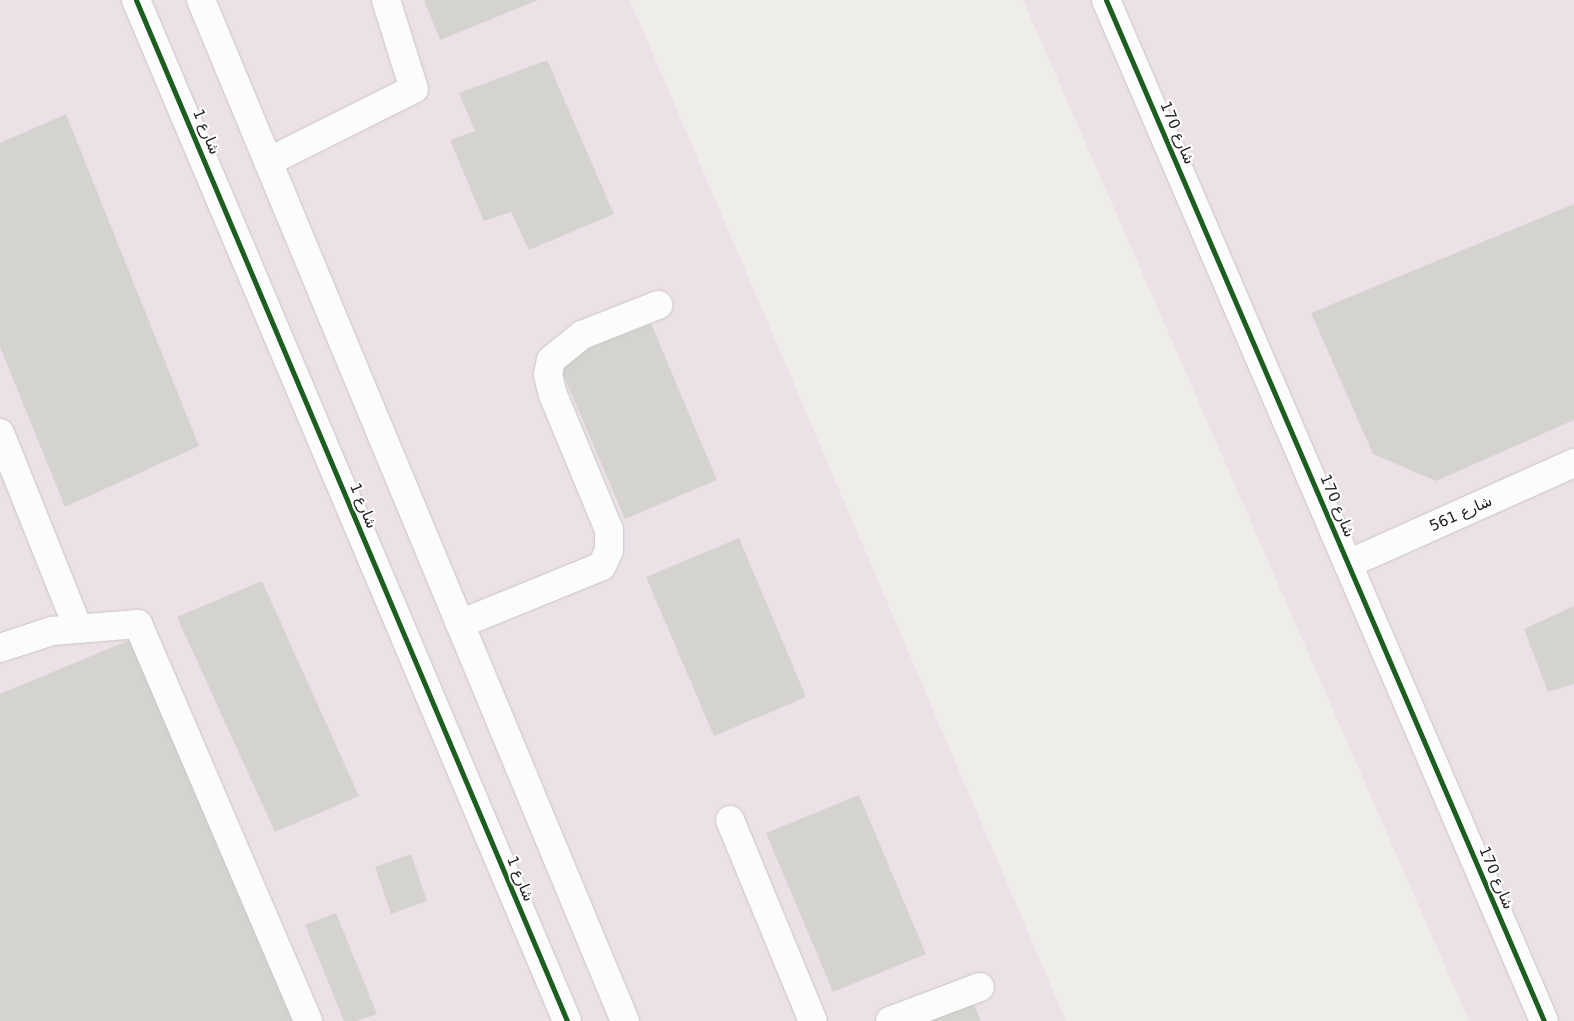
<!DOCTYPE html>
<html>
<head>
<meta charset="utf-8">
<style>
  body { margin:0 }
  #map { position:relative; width:1574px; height:1021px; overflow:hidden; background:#efede9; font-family:"DejaVu Sans","Noto Sans Arabic",sans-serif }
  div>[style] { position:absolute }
  .industrial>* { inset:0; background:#ede1e8 }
  .building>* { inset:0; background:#d5d3d0 }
  .roads { filter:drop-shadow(0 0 1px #c7c6c5) drop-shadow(0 0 1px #c7c6c5) }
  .minor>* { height:28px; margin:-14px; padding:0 14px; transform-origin:14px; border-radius:14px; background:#fdfcfc }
  .cycleway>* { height:5px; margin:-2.5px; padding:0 2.5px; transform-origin:2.5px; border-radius:2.5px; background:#1b5e20 }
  span { translate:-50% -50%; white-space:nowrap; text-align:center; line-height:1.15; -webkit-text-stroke:4px #fff; paint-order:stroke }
  .street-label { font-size:15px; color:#202020 }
</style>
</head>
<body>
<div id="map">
  <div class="industrial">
    <div style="clip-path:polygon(0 0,630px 0,1066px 1021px,0 1021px)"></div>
    <div style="clip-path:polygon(1023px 0,1574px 0,1574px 1021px,1469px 1021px)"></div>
  </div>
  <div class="building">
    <div style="clip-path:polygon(424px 0,538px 0,440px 40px)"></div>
    <div style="clip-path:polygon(547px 60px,614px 214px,529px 250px,511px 212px,484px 221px,450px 140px,475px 131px,459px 93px)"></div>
    <div style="clip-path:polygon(66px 114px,199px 446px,65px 507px,0 347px,0 143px)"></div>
    <div style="clip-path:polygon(1574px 204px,1574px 420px,1436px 481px,1373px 454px,1311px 313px)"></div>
    <div style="clip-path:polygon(650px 321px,717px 480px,625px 519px,557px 360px)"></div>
    <div style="clip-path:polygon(739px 538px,806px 697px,714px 736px,646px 577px)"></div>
    <div style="clip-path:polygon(262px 581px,359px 796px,275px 832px,177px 617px)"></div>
    <div style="clip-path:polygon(1574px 606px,1574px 684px,1548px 692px,1524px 629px)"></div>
    <div style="clip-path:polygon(132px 639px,294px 1021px,0 1021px,0 694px)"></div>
    <div style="clip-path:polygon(859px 795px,926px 954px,833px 992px,766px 833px)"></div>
    <div style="clip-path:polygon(411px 854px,427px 901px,391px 914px,375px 867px)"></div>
    <div style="clip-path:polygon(336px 913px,377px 1014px,357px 1021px,344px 1021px,305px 925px)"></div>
    <div style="clip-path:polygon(974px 1004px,981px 1021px,929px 1021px)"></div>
  </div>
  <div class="roads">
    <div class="minor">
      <div style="left:136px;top:0;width:1108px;rotate:67.11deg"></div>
      <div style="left:201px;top:0;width:1106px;rotate:67.45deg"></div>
      <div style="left:1106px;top:0;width:1111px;rotate:66.78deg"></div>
      <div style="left:268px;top:162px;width:163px;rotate:-26.6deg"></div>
      <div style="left:414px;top:89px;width:93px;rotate:-107.5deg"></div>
      <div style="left:0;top:433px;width:210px;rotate:68.2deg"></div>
      <div style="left:1348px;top:564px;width:248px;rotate:-24.1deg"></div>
      <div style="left:460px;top:624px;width:153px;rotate:-22.2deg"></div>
      <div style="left:602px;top:566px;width:17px;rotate:-66deg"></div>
      <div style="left:609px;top:550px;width:20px;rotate:-90deg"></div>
      <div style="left:609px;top:530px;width:146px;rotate:-112.5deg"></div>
      <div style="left:553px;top:395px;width:21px;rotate:-104deg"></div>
      <div style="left:548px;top:375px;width:15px;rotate:-79deg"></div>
      <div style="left:551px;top:360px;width:40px;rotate:-39deg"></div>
      <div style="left:582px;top:335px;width:82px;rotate:-21.5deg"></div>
      <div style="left:0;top:648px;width:55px;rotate:-18.1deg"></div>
      <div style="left:52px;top:631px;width:86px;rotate:-4.7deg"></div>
      <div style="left:138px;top:624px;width:432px;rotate:66.8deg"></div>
      <div style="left:730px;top:820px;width:217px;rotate:67.6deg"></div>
      <div style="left:890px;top:1021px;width:96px;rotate:-20.7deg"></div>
    </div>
  </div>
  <div class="cycleway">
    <div style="left:136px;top:0;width:1108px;rotate:67.11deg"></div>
    <div style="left:1106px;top:0;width:1111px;rotate:66.78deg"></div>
  </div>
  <div class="street-label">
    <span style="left:206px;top:132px;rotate:67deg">شارع 1</span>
    <span style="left:1177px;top:133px;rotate:67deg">شارع 170</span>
    <span style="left:363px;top:506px;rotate:67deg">شارع 1</span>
    <span style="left:1337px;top:506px;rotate:67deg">شارع 170</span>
    <span style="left:1461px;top:514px;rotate:-24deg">شارع 561</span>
    <span style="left:1496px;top:878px;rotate:67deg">شارع 170</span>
    <span style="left:520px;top:879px;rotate:67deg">شارع 1</span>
  </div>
</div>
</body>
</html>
